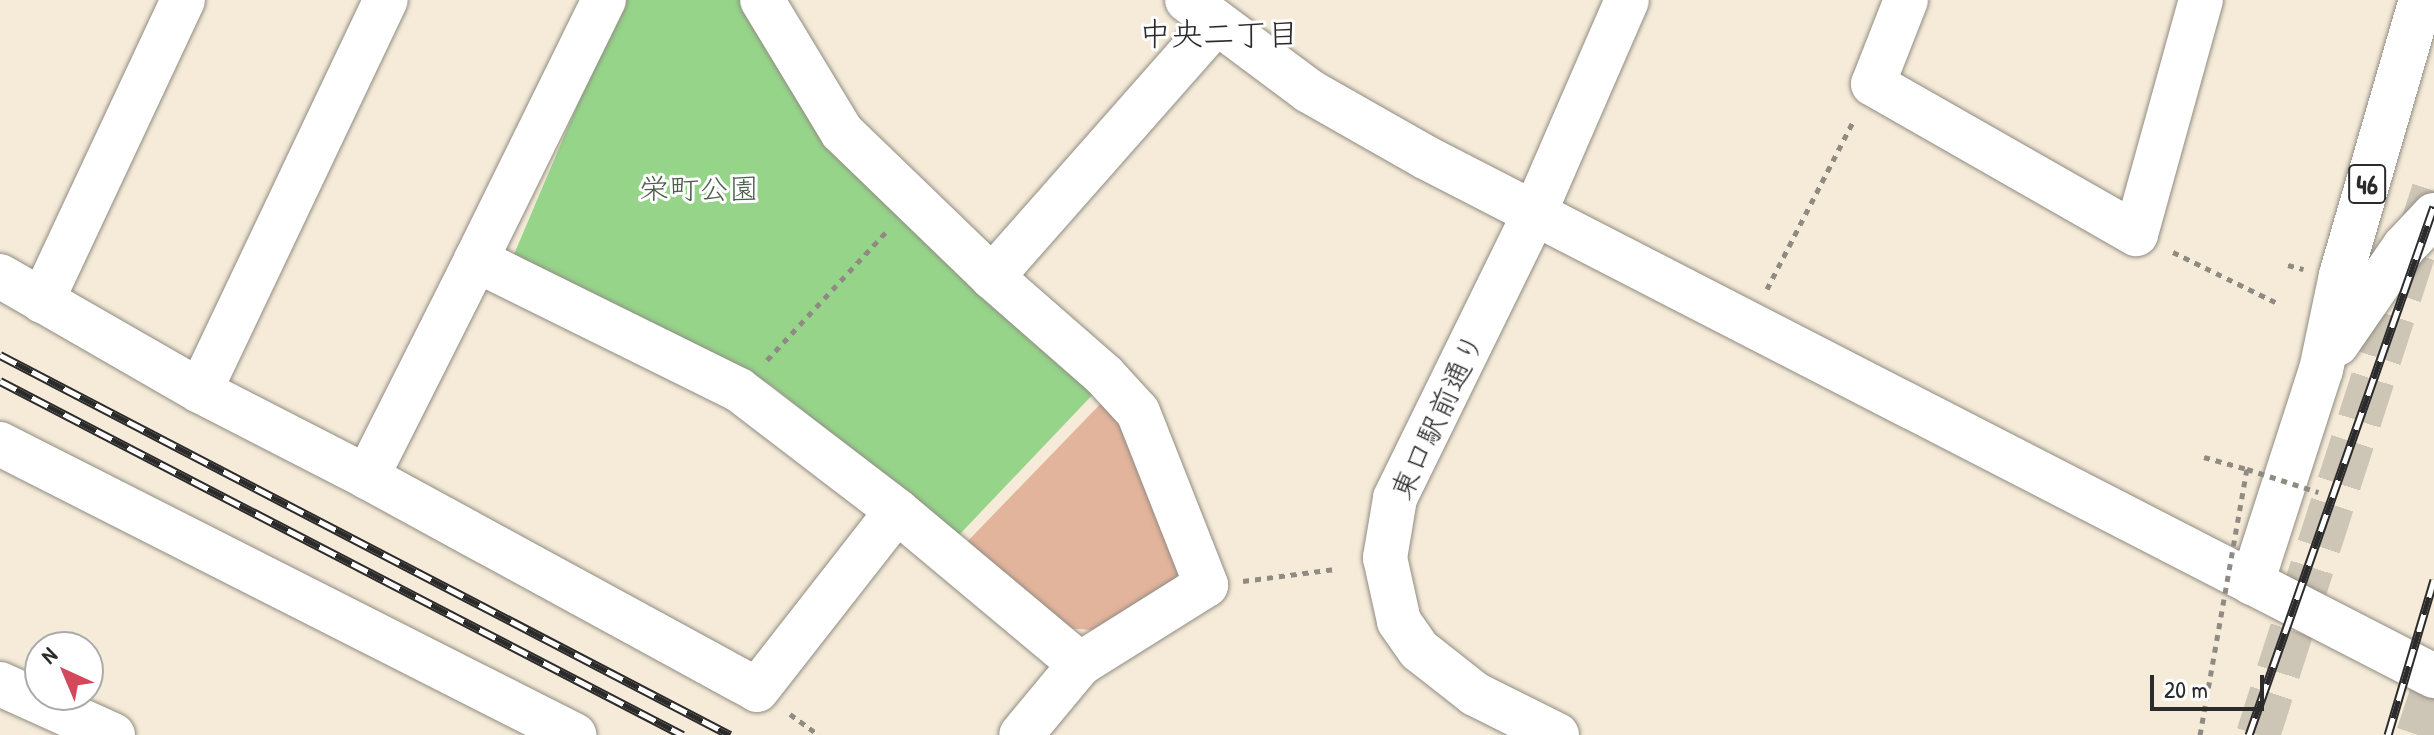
<!DOCTYPE html>
<html>
<head>
<meta charset="utf-8">
<style>
  body { margin:0 }
  #map { position:relative; width:2434px; height:735px; overflow:hidden; background:#f5ebd8; font-family:"Patrick Hand","Klee One",sans-serif }
  div>[style] { position:absolute }
  .green>* { inset:0; background:#96d48a }
  .building>* { inset:0; background:#e3b49c }
  .major-tunnel>* { height:44px; margin-top:-22px; transform-origin:0; background:repeating-linear-gradient(90deg,#cdc5b5 0 44px,transparent 0 66px) }
  .path>* { height:5px; margin-top:-2.5px; transform-origin:0; background:repeating-linear-gradient(90deg,#908b82 0 6px,transparent 0 12px) }
  .roads { filter:drop-shadow(0 0 2px #908b82) drop-shadow(0 0 2px #908b82) }
  .minor>* { height:44px; margin:-22px; padding:0 22px; transform-origin:22px; border-radius:22px; background:#fff }
  .major>* { height:44px; margin:-22px; padding:0 22px; transform-origin:22px; border-radius:22px; background:#fff }
  .rail>* { height:9px; margin-top:-4.5px; transform-origin:0; background:repeating-linear-gradient(90deg,#fff 0 18px,#2b2b2b 0 36px); box-sizing:border-box; border-block:2px solid #2b2b2b }
  .path-bridge>* { height:5px; margin-top:-2.5px; transform-origin:0; background:repeating-linear-gradient(90deg,#908b82 0 6px,transparent 0 12px) }
  span { translate:-50% -50%; white-space:nowrap; text-align:center; line-height:1.15; -webkit-text-stroke:6px #fff; paint-order:stroke }
  .shield-label span { padding:2px 6px; background:#fff; border:2px solid; border-radius:6px; -webkit-text-stroke-width:0 }
  .shield-label { font-size:28px; color:#2b2b2b; font-weight:700 }
  .park-label { font-size:30px; color:#4b5e48 }
  .street-label { font-size:30px; color:#2b2b2b }
  .neighbourhood-label { font-size:32px; color:#2b2b2b }
  .north { position:absolute; left:24px; top:631px; width:80px; height:80px; box-sizing:border-box; background:#fff; border:2px solid #aaa; border-radius:50%; rotate:316deg; font-size:22px; font-weight:700; line-height:32px; text-align:center; color:#2b2b2b }
  .north::after { content:''; display:block; margin:auto; width:28px; height:36px; background:#d1495b; clip-path:polygon(50% 0,100% 100%,50% 72%,0 100%) }
  .scale { position:absolute; left:2150px; top:675px; width:114px; height:36px; box-sizing:border-box; border:4px solid #2b2b2b; border-top:0; padding-left:10px; font-size:24px; line-height:28px; white-space:nowrap; color:#2b2b2b; -webkit-text-stroke:6px #fff; paint-order:stroke }
</style>
</head>
<body>
<div id="map">
  <div class="green">
    <div style="clip-path:polygon(622px 0,754px 0,1098px 389px,959px 535px,772px 386px,743px 368px,512px 259px)"></div>
  </div>
  <div class="building">
    <div style="clip-path:polygon(1109px 395px,1183px 577px,1092px 630px,1065px 628px,963px 546px)"></div>
  </div>
  <div class="major-tunnel">
    <div style="left:2258px;top:735px;width:574px;rotate:-72.13deg"></div>
    <div style="left:2418px;top:735px;width:51px;rotate:-71.6deg"></div>
  </div>
  <div class="path">
    <div style="left:2173px;top:252px;width:116px;rotate:26.1deg"></div>
    <div style="left:2288px;top:265px;width:16px;rotate:15deg"></div>
    <div style="left:1767px;top:289px;width:190px;rotate:-62.8deg"></div>
    <div style="left:767px;top:360px;width:178px;rotate:-47.1deg"></div>
    <div style="left:2204px;top:457px;width:45px;rotate:15.6deg"></div>
    <div style="left:1243px;top:581px;width:93px;rotate:-7.4deg"></div>
    <div style="left:790px;top:714px;width:36px;rotate:36deg"></div>
  </div>
  <div class="roads">
    <div class="minor">
      <div style="left:762px;top:0;width:154px;rotate:58.8deg"></div>
      <div style="left:842px;top:132px;width:209px;rotate:44deg"></div>
      <div style="left:992px;top:277px;width:149px;rotate:41.2deg"></div>
      <div style="left:1104px;top:375px;width:50px;rotate:47.4deg"></div>
      <div style="left:1138px;top:412px;width:186px;rotate:68.5deg"></div>
      <div style="left:1206px;top:585px;width:149px;rotate:147.9deg"></div>
      <div style="left:1187px;top:0;width:152px;rotate:36.7deg"></div>
      <div style="left:1309px;top:91px;width:133px;rotate:29.6deg"></div>
      <div style="left:1425px;top:157px;width:1135px;rotate:27.22deg"></div>
      <div style="left:1906px;top:0;width:90px;rotate:111.4deg"></div>
      <div style="left:1873px;top:84px;width:303px;rotate:29.7deg"></div>
      <div style="left:2136px;top:234px;width:243px;rotate:-74.5deg"></div>
      <div style="left:476px;top:260px;width:290px;rotate:-63.8deg"></div>
      <div style="left:0;top:276px;width:231px;rotate:29.9deg"></div>
      <div style="left:200px;top:391px;width:188px;rotate:27.2deg"></div>
      <div style="left:367px;top:477px;width:243px;rotate:-63.3deg"></div>
      <div style="left:476px;top:260px;width:293px;rotate:26.3deg"></div>
      <div style="left:739px;top:390px;width:199px;rotate:37.4deg"></div>
      <div style="left:897px;top:511px;width:239px;rotate:39.9deg"></div>
      <div style="left:1080px;top:664px;width:92px;rotate:129.7deg"></div>
      <div style="left:992px;top:277px;width:337px;rotate:-48.6deg"></div>
      <div style="left:42px;top:301px;width:332px;rotate:-64.9deg"></div>
      <div style="left:200px;top:391px;width:433px;rotate:-64.6deg"></div>
      <div style="left:0;top:444px;width:644px;rotate:26.88deg"></div>
      <div style="left:367px;top:477px;width:444px;rotate:28.6deg"></div>
      <div style="left:757px;top:690px;width:227px;rotate:-52deg"></div>
      <div style="left:0;top:684px;width:124px;rotate:24.3deg"></div>
      <div style="left:1557px;top:735px;width:92px;rotate:-153.4deg"></div>
      <div style="left:1475px;top:694px;width:71px;rotate:-141.8deg"></div>
      <div style="left:1419px;top:650px;width:35px;rotate:-125deg"></div>
      <div style="left:1399px;top:621px;width:65px;rotate:-102.5deg"></div>
      <div style="left:1385px;top:558px;width:61px;rotate:-80.5deg"></div>
      <div style="left:1395px;top:498px;width:316px;rotate:-63.9deg"></div>
      <div style="left:1534px;top:214px;width:233px;rotate:-66.5deg"></div>
    </div>
    <div class="major">
      <div style="left:2337px;top:344px;width:118px;rotate:-55.4deg"></div>
      <div style="left:2404px;top:247px;width:44px;rotate:-46.8deg"></div>
      <div style="left:2252px;top:583px;width:224px;rotate:-72.1deg"></div>
      <div style="left:2321px;top:370px;width:97px;rotate:-78.1deg"></div>
      <div style="left:2341px;top:275px;width:286px;rotate:-73.8deg"></div>
    </div>
  </div>
  <div class="rail">
    <div style="left:0;top:355px;width:823px;rotate:27.5deg"></div>
    <div style="left:0;top:381px;width:769px;rotate:27.4deg"></div>
    <div style="left:2249px;top:735px;width:560px;rotate:-70.72deg"></div>
    <div style="left:2388px;top:735px;width:162px;rotate:-73.5deg"></div>
  </div>
  <div class="path-bridge">
    <div style="left:2200px;top:735px;width:270px;rotate:-80deg"></div>
    <div style="left:2247px;top:469px;width:75px;rotate:17.9deg"></div>
  </div>
  <div class="shield-label">
    <span style="left:2367px;top:184px">46</span>
  </div>
  <div class="park-label">
    <span style="left:699px;top:188px">栄町公園</span>
  </div>
  <div class="street-label">
    <span style="left:1437px;top:416px;rotate:-65deg">東口駅前通り</span>
  </div>
  <div class="neighbourhood-label">
    <span style="left:1219px;top:34px">中央二丁目</span>
  </div>
  <div class="north">N</div>
  <div class="scale">20 m</div>
</div>
</body>
</html>
